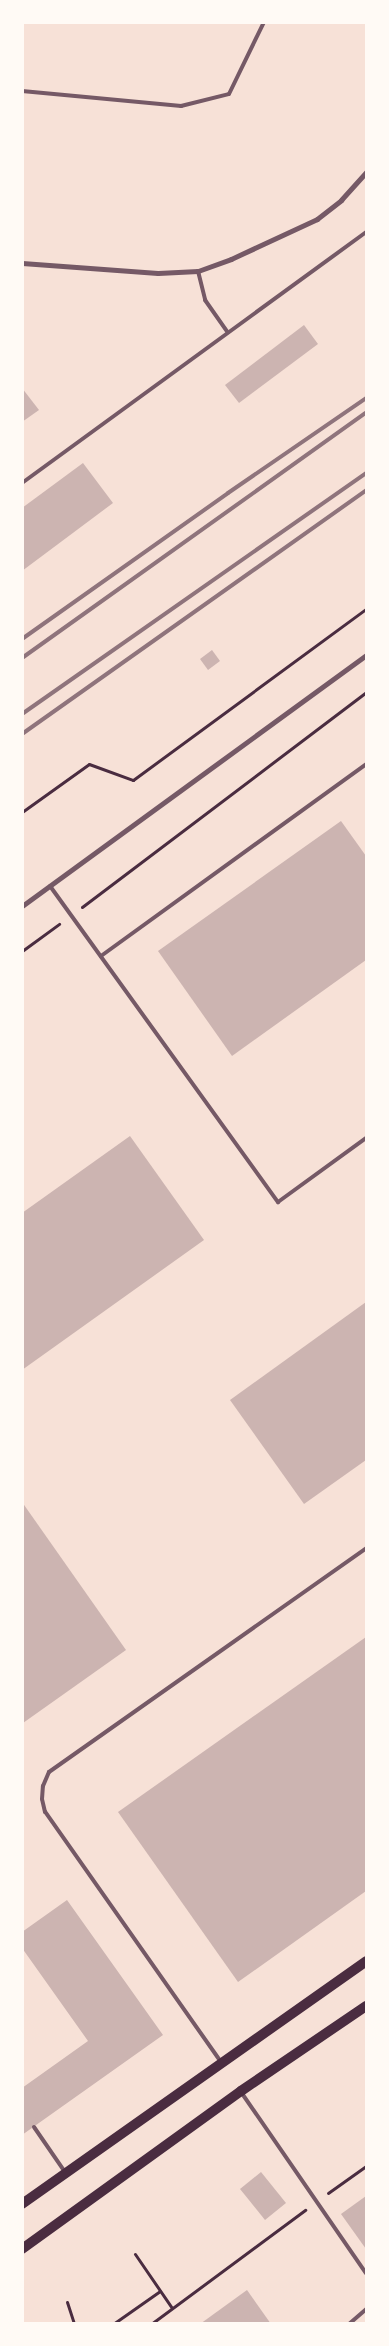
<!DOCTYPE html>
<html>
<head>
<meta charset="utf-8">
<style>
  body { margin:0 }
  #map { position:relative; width:389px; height:2346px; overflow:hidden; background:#f7e1d7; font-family:"DM Sans",sans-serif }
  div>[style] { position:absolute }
  .building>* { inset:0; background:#ccb4b1 }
  .path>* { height:3px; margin:-1.5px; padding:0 1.5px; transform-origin:1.5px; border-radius:1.5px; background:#4a2c40 }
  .service>* { height:4px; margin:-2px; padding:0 2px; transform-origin:2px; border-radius:2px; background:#755966 }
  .minor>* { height:5px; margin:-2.5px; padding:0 2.5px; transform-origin:2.5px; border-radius:2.5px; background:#755966 }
  .secondary>* { height:10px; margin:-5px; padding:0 5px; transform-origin:5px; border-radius:5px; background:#4a2c40 }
  .rail>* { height:4px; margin:-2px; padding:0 2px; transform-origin:2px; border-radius:2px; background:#8f747c }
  span { translate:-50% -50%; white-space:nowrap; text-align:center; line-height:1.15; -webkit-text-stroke:4px #fffaf5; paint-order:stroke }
  .frame { position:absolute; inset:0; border:24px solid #fffaf5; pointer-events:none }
</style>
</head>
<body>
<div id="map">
  <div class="building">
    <div style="clip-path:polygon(304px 325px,318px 344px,239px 403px,225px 385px)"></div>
    <div style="clip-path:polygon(22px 388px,39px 410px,22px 422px)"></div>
    <div style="clip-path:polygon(83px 463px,113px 503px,22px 571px,22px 508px)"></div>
    <div style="clip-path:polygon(212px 650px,220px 661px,208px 670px,200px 659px)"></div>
    <div style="clip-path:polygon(341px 821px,366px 856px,366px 960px,232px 1056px,158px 951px)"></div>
    <div style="clip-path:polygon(130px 1136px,204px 1240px,22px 1370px,22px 1213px)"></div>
    <div style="clip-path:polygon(366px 1302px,366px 1460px,304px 1504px,230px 1400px)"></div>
    <div style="clip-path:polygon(22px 1502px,126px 1650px,23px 1723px,22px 1722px)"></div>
    <div style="clip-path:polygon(366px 1637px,366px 1891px,238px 1982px,118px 1812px)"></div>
    <div style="clip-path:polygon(67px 1900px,163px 2035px,22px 2135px,22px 2088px,88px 2041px,22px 1948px,22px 1932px)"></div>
    <div style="clip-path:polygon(261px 2172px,286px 2203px,265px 2220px,240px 2189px)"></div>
    <div style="clip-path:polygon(366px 2196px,366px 2249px,341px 2214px)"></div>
    <div style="clip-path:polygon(247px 2290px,271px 2324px,200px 2324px)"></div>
  </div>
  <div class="path">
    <div style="left:22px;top:812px;width:82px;rotate:-35.6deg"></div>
    <div style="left:89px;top:764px;width:47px;rotate:20deg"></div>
    <div style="left:133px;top:780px;width:289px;rotate:-36.3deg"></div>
    <div style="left:82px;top:907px;width:356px;rotate:-37.1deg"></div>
    <div style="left:22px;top:951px;width:46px;rotate:-36.1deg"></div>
    <div style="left:328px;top:2193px;width:47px;rotate:-35.4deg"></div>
    <div style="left:135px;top:2254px;width:65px;rotate:55.6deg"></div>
    <div style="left:67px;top:2302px;width:23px;rotate:72deg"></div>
    <div style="left:113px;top:2324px;width:57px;rotate:-35.1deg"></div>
    <div style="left:151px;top:2324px;width:192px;rotate:-36.5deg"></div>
  </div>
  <div class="service">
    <div style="left:22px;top:91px;width:160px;rotate:5.4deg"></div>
    <div style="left:181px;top:106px;width:49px;rotate:-14deg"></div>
    <div style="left:229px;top:94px;width:80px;rotate:-64.1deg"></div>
    <div style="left:198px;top:271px;width:30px;rotate:76deg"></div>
    <div style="left:205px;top:300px;width:39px;rotate:55deg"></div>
    <div style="left:22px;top:483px;width:426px;rotate:-36.1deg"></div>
    <div style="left:50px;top:886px;width:390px;rotate:54.2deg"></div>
    <div style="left:278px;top:1202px;width:109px;rotate:-36deg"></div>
    <div style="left:101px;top:956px;width:327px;rotate:-35.9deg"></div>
    <div style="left:221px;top:2062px;width:306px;rotate:-125.1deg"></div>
    <div style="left:45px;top:1812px;width:13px;rotate:-103deg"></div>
    <div style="left:42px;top:1799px;width:13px;rotate:-86deg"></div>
    <div style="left:43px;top:1786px;width:15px;rotate:-67deg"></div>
    <div style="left:49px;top:1772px;width:388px;rotate:-35.2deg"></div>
    <div style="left:241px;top:2092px;width:220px;rotate:55.4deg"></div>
    <div style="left:34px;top:2127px;width:55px;rotate:55.4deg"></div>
    <div style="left:349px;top:2324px;width:23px;rotate:-41deg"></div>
  </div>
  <div class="minor">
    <div style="left:22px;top:263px;width:136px;rotate:4.2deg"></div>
    <div style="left:158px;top:273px;width:40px;rotate:-2.9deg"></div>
    <div style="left:198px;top:271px;width:35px;rotate:-20deg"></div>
    <div style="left:231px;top:259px;width:95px;rotate:-24.9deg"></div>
    <div style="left:317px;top:219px;width:31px;rotate:-38deg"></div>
    <div style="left:341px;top:200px;width:38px;rotate:-48deg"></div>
    <div style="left:22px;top:906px;width:426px;rotate:-36.1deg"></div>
  </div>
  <div class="secondary">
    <div style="left:22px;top:2204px;width:421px;rotate:-35.2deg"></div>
    <div style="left:22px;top:2249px;width:270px;rotate:-35.8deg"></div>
    <div style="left:241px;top:2091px;width:151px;rotate:-34.2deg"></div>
  </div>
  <div class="rail">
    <div style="left:22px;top:639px;width:252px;rotate:-35.3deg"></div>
    <div style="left:228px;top:493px;width:168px;rotate:-34.5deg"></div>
    <div style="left:22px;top:658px;width:422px;rotate:-35.5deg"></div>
    <div style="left:22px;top:714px;width:420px;rotate:-35deg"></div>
    <div style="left:22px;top:734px;width:422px;rotate:-35.3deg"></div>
  </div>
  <div class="frame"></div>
</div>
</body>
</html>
